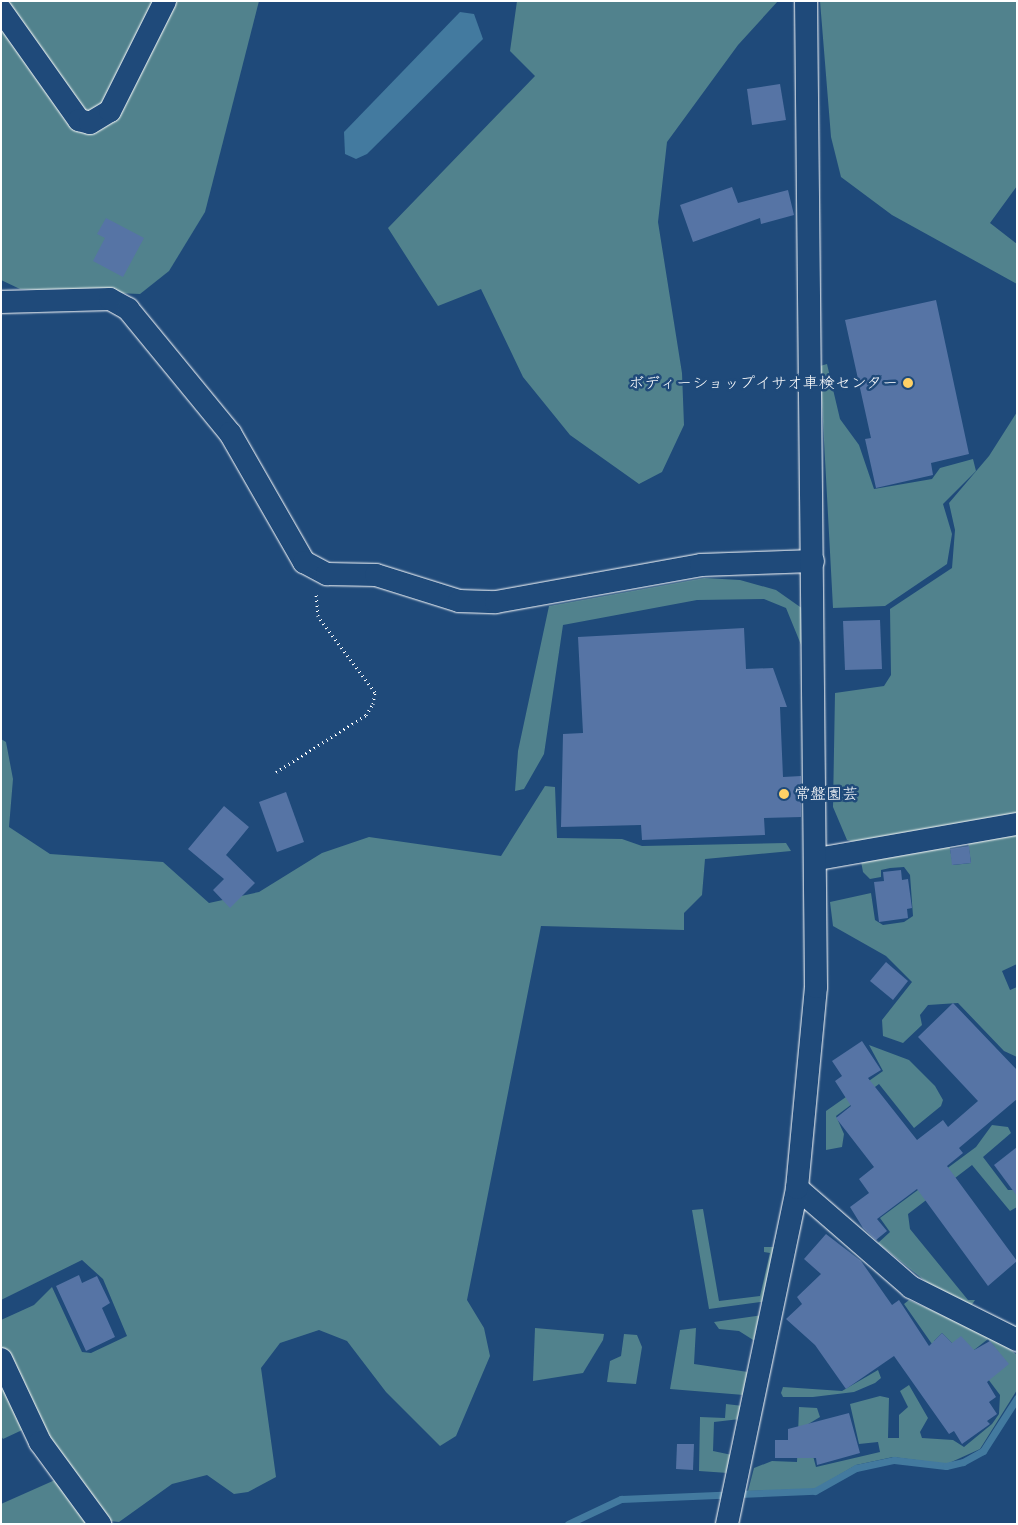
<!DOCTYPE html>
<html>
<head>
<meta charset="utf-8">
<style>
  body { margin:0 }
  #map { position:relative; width:1018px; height:1525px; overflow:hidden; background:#1f4a7a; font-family:"Architects Daughter","Klee One",sans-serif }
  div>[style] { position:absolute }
  .green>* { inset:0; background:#51828d }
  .water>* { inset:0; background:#437a9f }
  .stream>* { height:7px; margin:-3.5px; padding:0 3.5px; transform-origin:3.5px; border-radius:3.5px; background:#437a9f }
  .building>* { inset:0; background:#5674a5 }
  .path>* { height:3px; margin-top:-1.5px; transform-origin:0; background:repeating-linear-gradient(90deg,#fff 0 1px,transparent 0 5px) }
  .roads { filter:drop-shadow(0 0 1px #fff) drop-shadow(0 0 1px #fff) }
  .minor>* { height:22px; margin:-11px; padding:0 11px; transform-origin:11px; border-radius:11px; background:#1f4a7a }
  .dots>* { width:14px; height:14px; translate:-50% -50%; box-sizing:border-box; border:2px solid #1f4a7a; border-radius:50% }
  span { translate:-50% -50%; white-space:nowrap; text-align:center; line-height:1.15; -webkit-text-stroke:5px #1f4a7a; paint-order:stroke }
  .poi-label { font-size:16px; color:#fff }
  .right { translate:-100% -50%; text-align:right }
  .left { translate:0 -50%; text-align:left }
  .frame { position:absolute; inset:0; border:2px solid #fff; pointer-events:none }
</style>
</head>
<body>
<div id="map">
  <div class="green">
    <div style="clip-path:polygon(1px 1px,259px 1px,205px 212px,169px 271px,140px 294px,20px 289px,1px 280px)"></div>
    <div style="clip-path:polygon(517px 1px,778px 1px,738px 45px,667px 142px,658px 222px,682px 373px,684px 425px,662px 472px,639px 484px,570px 435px,523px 377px,481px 289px,438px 306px,388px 228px,535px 76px,510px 51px)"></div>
    <div style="clip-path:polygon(820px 1px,1017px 1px,1017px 186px,990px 223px,1017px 244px,1017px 284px,892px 215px,841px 177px,831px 137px)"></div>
    <div style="clip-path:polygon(827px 364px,840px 419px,859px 445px,874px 489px,932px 479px,940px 468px,973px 459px,976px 471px,943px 504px,952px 534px,947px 564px,885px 606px,833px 608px,820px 366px)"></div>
    <div style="clip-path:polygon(1017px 412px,1017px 817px,862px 844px,847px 840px,833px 807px,835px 693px,884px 686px,891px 675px,890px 609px,952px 568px,955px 530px,949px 503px,989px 456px)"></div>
    <div style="clip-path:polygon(704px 578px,740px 580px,776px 590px,803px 609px,804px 652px,786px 608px,764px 599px,697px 600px,563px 625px,544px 754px,524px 789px,515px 791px,518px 751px,549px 606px)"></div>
    <div style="clip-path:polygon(1px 739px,6px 742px,13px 779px,9px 827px,50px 854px,163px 862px,209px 903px,259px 892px,322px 853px,369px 837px,501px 856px,545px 786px,555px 787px,557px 838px,622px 839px,642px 846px,786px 843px,791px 851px,705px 859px,702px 895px,684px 913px,684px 930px,541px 926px,467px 1300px,484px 1328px,490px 1356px,456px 1436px,440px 1446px,386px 1392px,347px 1341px,319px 1330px,280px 1343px,261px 1368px,276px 1477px,248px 1492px,234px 1494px,207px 1475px,172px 1484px,119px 1522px,110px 1521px,35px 1424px,3px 1439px,1px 1436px,1px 1320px,34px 1305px,52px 1287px,82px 1352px,91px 1353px,127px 1336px,103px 1279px,82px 1260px,1px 1300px)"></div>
    <div style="clip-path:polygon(evenodd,1017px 829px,1017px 964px,1002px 971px,1010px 990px,1017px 987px,1017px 1057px,1004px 1051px,958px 1003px,928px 1005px,920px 1015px,922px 1025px,903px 1043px,883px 1036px,882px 1020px,912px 982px,886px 956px,833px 926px,830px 902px,871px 893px,875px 920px,883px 925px,904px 922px,913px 916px,910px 875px,904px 867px,890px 868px,881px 870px,881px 877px,870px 879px,863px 872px,860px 856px,1017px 829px,968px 842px,971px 863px,953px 865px,949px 844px,968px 842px)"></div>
    <div style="clip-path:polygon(869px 1045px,909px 1060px,935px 1086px,943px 1100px,941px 1106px,914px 1128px,879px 1084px,836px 1116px,844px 1134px,842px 1147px,826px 1150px,826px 1111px,883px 1071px)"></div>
    <div style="clip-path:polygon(992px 1125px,1008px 1127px,1011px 1133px,983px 1157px,1008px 1190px,1017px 1190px,1017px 1207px,1010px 1211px,972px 1165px,908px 1214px,910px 1229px,968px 1300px,975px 1300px,971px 1306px,935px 1289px,878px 1243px,890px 1232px,880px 1218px,976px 1147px)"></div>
    <div style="clip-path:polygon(703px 1209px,719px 1301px,760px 1296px,770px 1253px,764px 1252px,764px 1247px,780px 1247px,768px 1301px,709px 1309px,692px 1210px)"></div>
    <div style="clip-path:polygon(evenodd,909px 1300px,1000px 1341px,1017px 1355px,1017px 1390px,980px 1449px,947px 1464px,893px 1457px,856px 1465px,815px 1489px,748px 1491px,754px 1468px,772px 1461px,797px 1462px,799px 1407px,817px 1408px,820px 1417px,805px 1426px,816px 1467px,880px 1452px,878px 1442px,859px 1444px,850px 1404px,880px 1396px,889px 1398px,888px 1438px,899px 1438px,899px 1415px,908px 1407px,900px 1391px,909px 1385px,928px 1418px,920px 1432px,922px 1438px,953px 1440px,964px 1447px,992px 1424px,999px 1414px,1000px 1395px,985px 1375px,939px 1354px,904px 1304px,909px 1300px,942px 1333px,953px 1344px,934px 1341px,942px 1333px,909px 1300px,988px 1339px,1008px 1364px,974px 1350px,988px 1339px)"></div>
    <div style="clip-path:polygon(763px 1315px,758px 1343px,739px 1331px,719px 1329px,714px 1322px)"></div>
    <div style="clip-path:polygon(535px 1328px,604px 1334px,603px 1340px,583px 1373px,533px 1381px)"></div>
    <div style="clip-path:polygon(696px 1328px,694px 1364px,748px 1372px,744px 1395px,670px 1389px,680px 1330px)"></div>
    <div style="clip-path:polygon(624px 1334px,637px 1335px,642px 1347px,636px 1384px,607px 1382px,610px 1361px,621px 1356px)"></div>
    <div style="clip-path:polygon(878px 1370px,881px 1378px,875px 1383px,854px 1392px,813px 1397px,783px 1397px,781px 1393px,783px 1387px,842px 1391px)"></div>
    <div style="clip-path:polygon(726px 1404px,743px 1406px,740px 1419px,714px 1422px,713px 1451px,732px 1455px,728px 1473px,699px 1471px,700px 1417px,725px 1418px)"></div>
    <div style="clip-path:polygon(55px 1480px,90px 1524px,1px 1524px,1px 1504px)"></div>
  </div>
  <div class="water">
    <div style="clip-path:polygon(460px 12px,474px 14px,483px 39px,367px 154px,356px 159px,345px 154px,344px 132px)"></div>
  </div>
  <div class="stream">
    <div style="left:568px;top:1524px;width:59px;rotate:-25.3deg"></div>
    <div style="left:621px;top:1499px;width:194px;rotate:-2.4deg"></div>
    <div style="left:815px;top:1491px;width:47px;rotate:-29.3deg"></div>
    <div style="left:856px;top:1468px;width:39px;rotate:-12deg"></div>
    <div style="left:894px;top:1460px;width:52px;rotate:6.6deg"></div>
    <div style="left:946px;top:1466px;width:17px;rotate:-13deg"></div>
    <div style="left:963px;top:1462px;width:23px;rotate:-29deg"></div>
    <div style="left:983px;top:1451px;width:63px;rotate:-57.3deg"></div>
  </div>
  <div class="building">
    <div style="clip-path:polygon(780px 84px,786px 120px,752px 125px,747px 89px)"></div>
    <div style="clip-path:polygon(732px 187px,738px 203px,788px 190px,794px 215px,761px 224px,760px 218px,693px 242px,680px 205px)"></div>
    <div style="clip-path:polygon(106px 218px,144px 238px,123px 277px,93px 261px,105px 238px,97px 234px)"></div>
    <div style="clip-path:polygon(936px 300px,969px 454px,931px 463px,933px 475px,876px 488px,865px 439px,871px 438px,845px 320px)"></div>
    <div style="clip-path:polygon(880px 620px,882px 669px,845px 670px,843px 621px)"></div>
    <div style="clip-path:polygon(744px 628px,746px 669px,773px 668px,787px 707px,780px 707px,783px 777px,801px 776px,801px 817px,764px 818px,765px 835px,642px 840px,641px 825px,561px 827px,563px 734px,583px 733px,578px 637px)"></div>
    <div style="clip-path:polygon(286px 792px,304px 842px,277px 852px,259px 802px)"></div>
    <div style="clip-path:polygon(224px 806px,249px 827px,226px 855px,255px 883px,230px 908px,213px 890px,224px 879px,188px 849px)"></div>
    <div style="clip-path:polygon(969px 846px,971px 863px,952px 865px,950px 849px)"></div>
    <div style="clip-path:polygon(901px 870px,902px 880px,908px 879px,912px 908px,907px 909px,908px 918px,879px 922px,874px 882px,884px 881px,883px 872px)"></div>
    <div style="clip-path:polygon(886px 962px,908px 981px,893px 1000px,870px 981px)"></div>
    <div style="clip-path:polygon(953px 1003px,1017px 1070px,1017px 1099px,959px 1148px,963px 1153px,947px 1166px,1017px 1261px,988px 1286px,917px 1189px,877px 1219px,887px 1231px,876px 1240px,863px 1228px,850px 1207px,869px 1193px,859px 1179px,874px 1167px,836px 1118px,851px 1106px,835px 1081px,842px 1076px,832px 1061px,862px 1041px,881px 1070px,868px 1078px,917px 1140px,943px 1120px,948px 1127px,978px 1101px,918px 1037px)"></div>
    <div style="clip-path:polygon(1017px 1147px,1017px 1196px,994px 1165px)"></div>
    <div style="clip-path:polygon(826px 1234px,861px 1261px,892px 1305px,899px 1300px,929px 1346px,942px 1333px,952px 1343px,961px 1336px,974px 1350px,990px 1341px,1009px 1364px,987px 1382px,996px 1397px,989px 1402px,997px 1414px,987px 1421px,990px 1424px,962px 1444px,954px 1431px,949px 1434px,894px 1356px,846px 1389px,815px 1345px,786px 1319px,802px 1304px,797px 1297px,821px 1274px,804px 1259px)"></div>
    <div style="clip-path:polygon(79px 1275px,82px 1283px,97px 1276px,110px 1303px,102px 1308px,115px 1337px,86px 1351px,56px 1286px)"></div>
    <div style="clip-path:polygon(849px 1413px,860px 1453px,817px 1465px,816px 1458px,775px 1458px,775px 1440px,788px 1440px,788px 1429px)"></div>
    <div style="clip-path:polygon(677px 1444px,694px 1444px,693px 1470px,676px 1469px)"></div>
  </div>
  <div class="path">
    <div style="left:276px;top:772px;width:107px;rotate:-32.3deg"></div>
    <div style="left:366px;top:715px;width:13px;rotate:-58deg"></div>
    <div style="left:373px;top:704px;width:12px;rotate:-81deg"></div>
    <div style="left:375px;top:692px;width:95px;rotate:-126.9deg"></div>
    <div style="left:318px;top:616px;width:24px;rotate:-95deg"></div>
  </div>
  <div class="roads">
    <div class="minor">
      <div style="left:1px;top:10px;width:135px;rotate:54.7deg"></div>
      <div style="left:79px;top:120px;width:11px;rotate:15deg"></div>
      <div style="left:90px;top:123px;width:23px;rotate:-31deg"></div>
      <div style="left:110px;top:111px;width:123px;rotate:-63.4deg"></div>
      <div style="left:1px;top:302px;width:109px;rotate:-1.6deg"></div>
      <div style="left:110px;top:299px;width:21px;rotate:29deg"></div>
      <div style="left:128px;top:309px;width:161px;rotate:50.6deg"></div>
      <div style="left:230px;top:433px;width:149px;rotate:60.2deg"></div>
      <div style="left:304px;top:562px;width:26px;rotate:28deg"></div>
      <div style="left:327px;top:574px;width:49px;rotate:1.2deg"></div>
      <div style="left:376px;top:575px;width:87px;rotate:17.4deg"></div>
      <div style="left:459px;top:601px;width:37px;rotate:2deg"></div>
      <div style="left:496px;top:602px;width:208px;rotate:-10.2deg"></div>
      <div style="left:701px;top:565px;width:112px;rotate:-2deg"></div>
      <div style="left:818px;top:859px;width:202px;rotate:-10deg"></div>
      <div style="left:797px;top:1188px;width:151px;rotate:41deg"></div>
      <div style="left:911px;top:1287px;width:119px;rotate:26.6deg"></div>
      <div style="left:1px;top:1359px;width:92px;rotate:64.8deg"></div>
      <div style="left:40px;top:1442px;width:102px;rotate:53.8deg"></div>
      <div style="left:727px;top:1524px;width:343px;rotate:-78.2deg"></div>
      <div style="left:797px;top:1188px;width:202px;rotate:-84.6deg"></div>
      <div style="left:816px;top:987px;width:986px;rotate:-90.58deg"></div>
    </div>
  </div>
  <div class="dots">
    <div style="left:908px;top:383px;background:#ffd166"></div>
    <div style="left:784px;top:794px;background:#ffd166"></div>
  </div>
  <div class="poi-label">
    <span class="right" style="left:898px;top:383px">ボディーショップイサオ車検センター</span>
    <span class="left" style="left:794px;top:794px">常盤園芸</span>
  </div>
  <div class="frame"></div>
</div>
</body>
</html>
